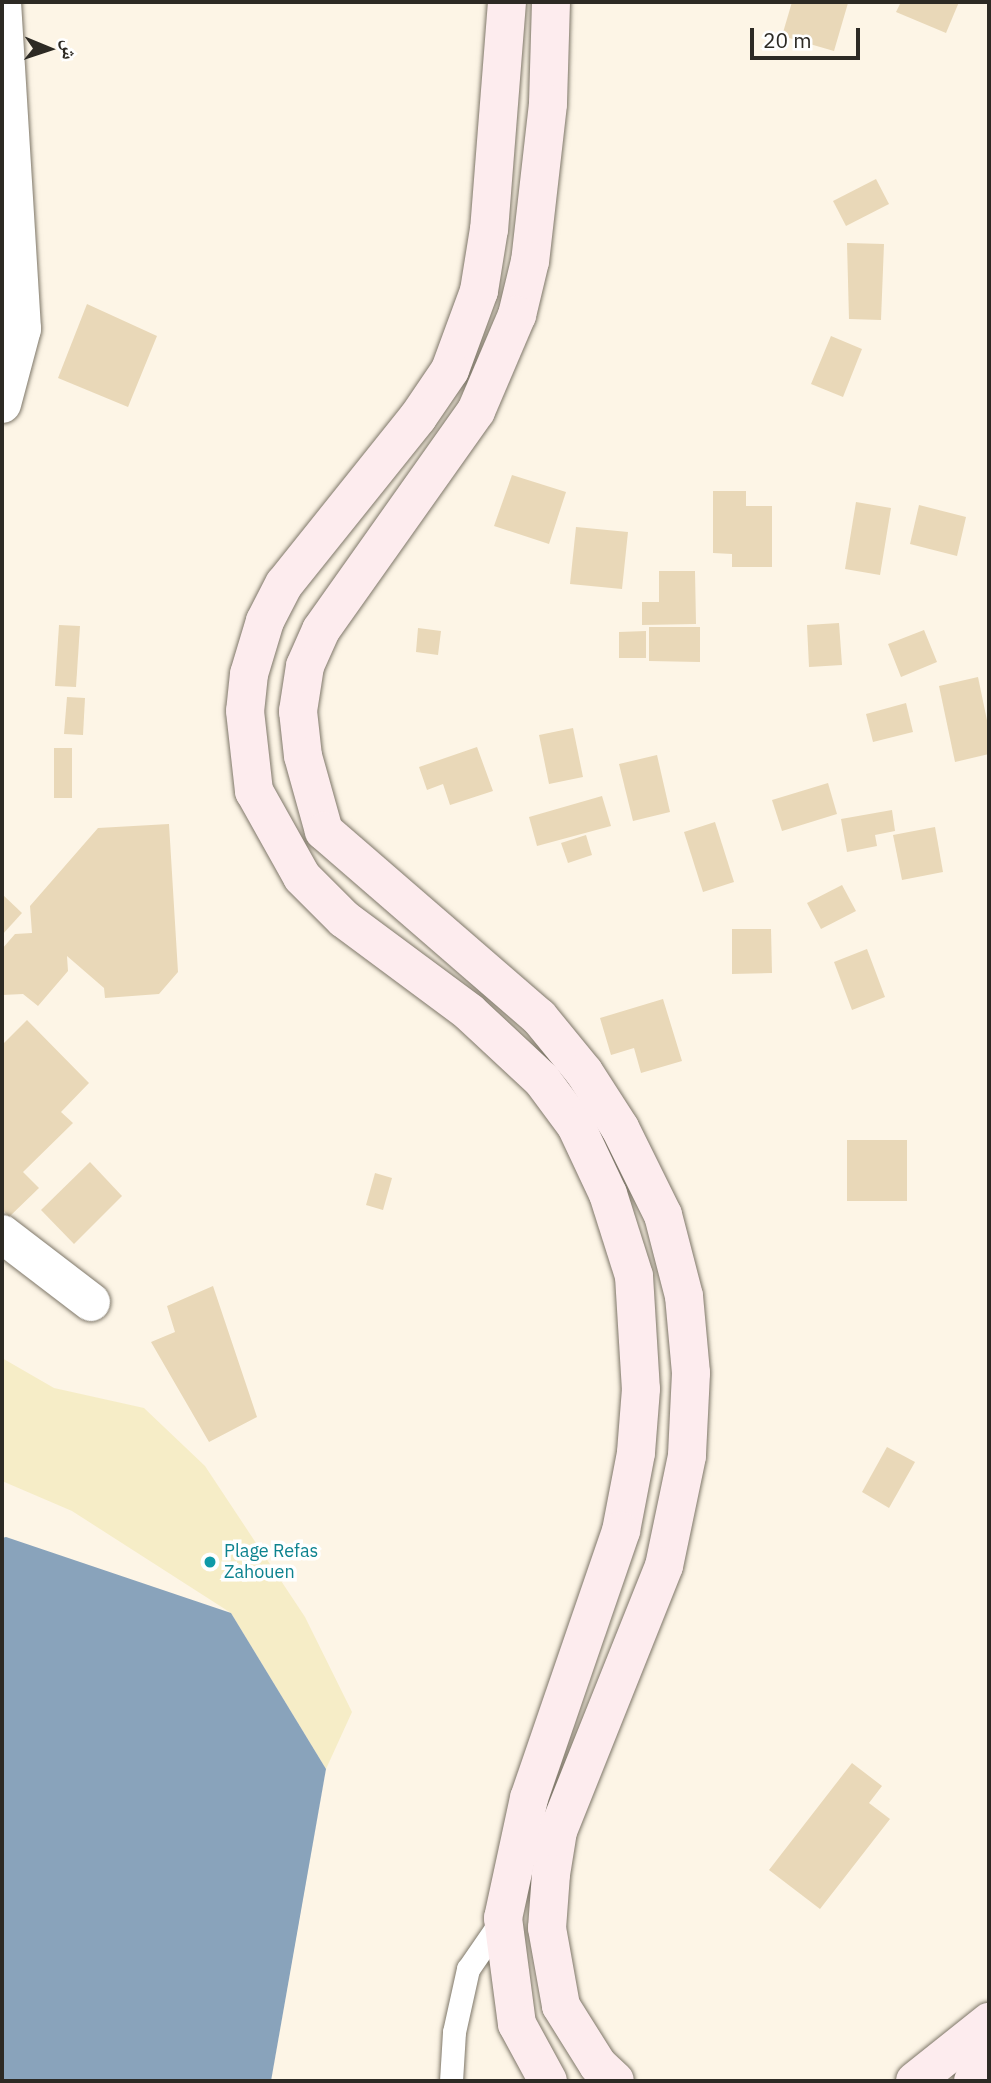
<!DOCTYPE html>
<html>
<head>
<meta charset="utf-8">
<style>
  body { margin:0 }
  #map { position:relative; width:991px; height:2083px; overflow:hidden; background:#fdf5e6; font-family:"IBM Plex Sans","Noto Naskh Arabic",sans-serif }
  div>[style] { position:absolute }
  .sand>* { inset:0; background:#f6edc7 }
  .water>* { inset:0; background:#89a3bb }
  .building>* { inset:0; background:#e9d8b8 }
  .roads { filter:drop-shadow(0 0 2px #7e7769) drop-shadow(0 0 2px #7e7769) }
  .service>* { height:23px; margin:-11.5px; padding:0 11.5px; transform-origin:11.5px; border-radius:11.5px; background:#fff }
  .minor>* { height:38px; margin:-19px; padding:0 19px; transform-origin:19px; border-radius:19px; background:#fff }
  .secondary>* { height:38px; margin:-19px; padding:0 19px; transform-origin:19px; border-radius:19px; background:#fdecee }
  .dots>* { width:19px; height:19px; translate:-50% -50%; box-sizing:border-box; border:4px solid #fff; border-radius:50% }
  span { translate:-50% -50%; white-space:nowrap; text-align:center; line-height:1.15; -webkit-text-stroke:7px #fff; paint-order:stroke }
  .culture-label { font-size:18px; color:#0d838f }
  .left { translate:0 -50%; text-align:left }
  .frame { position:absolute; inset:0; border:4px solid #2d2a24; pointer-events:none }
  .north { position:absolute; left:14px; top:14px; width:70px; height:70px; -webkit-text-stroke:5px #fff; paint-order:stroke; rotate:92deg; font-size:19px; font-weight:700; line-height:28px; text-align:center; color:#2d2a24 }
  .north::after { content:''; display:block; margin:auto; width:24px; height:32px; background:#2d2a24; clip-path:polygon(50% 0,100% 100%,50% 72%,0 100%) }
  .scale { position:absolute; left:750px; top:28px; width:110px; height:32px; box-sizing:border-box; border:4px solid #2d2a24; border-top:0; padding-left:9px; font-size:21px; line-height:24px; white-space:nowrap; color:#2d2a24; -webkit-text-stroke:5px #fff; paint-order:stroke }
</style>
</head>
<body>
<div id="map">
  <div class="sand">
    <div style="clip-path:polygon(2px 1358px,54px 1388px,144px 1408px,205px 1466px,305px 1617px,352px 1712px,326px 1769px,231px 1613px,72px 1511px,2px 1481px)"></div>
  </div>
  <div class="water">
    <div style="clip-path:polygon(6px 1537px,231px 1613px,326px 1769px,271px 2081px,2px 2081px,2px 1538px)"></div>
  </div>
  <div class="building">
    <div style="clip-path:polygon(792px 2px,848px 3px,834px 51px,782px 36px)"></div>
    <div style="clip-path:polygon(901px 2px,959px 2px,946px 33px,896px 12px)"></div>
    <div style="clip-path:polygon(876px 179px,889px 204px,846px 226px,833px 201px)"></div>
    <div style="clip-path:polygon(847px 243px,884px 244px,881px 320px,849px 319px)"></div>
    <div style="clip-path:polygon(87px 304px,157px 336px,128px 407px,58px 378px)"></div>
    <div style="clip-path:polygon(831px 336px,862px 349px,843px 397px,811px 384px)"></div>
    <div style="clip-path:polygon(512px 475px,566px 492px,549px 544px,494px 526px)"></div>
    <div style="clip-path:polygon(713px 491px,746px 491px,746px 506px,772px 506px,772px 567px,732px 567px,732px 554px,713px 553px)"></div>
    <div style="clip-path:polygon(856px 502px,891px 508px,880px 575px,845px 569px)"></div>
    <div style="clip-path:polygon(919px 505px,966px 517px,957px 556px,910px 544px)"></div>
    <div style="clip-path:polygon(576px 527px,628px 532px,622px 589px,570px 584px)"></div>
    <div style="clip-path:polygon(659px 571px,695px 571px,696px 624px,642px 625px,642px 602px,659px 602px)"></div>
    <div style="clip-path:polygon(839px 623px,842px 665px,809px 667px,807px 625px)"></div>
    <div style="clip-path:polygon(59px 625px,80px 626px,76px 687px,55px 686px)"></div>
    <div style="clip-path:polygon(649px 627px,700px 627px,700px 662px,649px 661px)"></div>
    <div style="clip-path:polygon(418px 628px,441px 631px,438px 655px,416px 652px)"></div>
    <div style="clip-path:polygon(924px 630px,937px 662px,901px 677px,888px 644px)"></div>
    <div style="clip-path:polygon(646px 631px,646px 658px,619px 658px,619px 632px)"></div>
    <div style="clip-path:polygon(978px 677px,989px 730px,989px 754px,955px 762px,939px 686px)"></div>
    <div style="clip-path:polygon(67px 697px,85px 698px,83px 735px,64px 734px)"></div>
    <div style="clip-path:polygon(906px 703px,913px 732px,873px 742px,866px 714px)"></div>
    <div style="clip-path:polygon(573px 728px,583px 777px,549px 784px,539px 735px)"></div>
    <div style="clip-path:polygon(477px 747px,493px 791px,450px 805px,443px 784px,427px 790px,419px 767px)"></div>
    <div style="clip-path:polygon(54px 748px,72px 748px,72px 798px,54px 798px)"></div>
    <div style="clip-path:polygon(657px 755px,670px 812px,633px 821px,619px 764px)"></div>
    <div style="clip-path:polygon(828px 783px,837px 814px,782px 831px,772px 800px)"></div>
    <div style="clip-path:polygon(602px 796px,611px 826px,537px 846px,529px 817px)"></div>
    <div style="clip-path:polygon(892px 810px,895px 831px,875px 835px,877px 846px,847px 852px,841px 819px)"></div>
    <div style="clip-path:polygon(715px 822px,734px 882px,703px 892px,684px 832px)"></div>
    <div style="clip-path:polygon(169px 824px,178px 972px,159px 994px,105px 998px,104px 988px,67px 956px,68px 971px,38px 1006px,23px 994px,2px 995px,2px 949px,15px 934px,32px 933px,30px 906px,98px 828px)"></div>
    <div style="clip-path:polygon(935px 827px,943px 872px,902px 880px,893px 835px)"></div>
    <div style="clip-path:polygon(586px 835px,592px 855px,568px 863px,561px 843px)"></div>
    <div style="clip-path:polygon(842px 885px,856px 911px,821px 929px,807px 903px)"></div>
    <div style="clip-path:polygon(2px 894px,22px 913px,2px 935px)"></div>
    <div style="clip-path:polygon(732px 929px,771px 929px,772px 973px,732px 974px)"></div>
    <div style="clip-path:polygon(867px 949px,885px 997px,852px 1010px,834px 962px)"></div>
    <div style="clip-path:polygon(663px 999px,682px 1061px,641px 1073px,634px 1048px,611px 1055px,600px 1018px)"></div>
    <div style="clip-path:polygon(27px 1020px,89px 1083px,61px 1112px,73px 1123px,23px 1172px,39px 1188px,9px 1217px,2px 1209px,2px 1045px)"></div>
    <div style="clip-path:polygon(847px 1140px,907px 1140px,907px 1201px,847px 1201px)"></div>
    <div style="clip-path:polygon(90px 1162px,122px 1196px,74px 1244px,41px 1210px)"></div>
    <div style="clip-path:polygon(375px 1173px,392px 1178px,383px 1210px,366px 1205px)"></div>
    <div style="clip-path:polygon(213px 1286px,257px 1417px,209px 1442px,151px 1342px,175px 1332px,167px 1306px)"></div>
    <div style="clip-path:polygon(887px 1447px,915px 1462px,889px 1508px,862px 1492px)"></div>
    <div style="clip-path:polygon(852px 1763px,882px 1786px,869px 1803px,890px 1819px,820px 1909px,769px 1870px)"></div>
  </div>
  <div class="roads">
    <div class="service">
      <div style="left:451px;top:2081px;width:49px;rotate:-86.5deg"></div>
      <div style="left:454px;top:2032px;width:65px;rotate:-77.5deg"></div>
      <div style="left:468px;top:1969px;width:62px;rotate:-55.5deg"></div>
    </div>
    <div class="minor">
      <div style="left:2px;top:404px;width:78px;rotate:-75.1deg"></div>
      <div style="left:22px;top:329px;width:328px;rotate:-93.5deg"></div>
      <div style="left:2px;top:1234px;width:112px;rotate:37.4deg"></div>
    </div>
    <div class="secondary">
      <div style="left:507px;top:2px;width:228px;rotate:94.5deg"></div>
      <div style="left:489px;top:229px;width:63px;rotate:99.2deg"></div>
      <div style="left:479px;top:291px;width:84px;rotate:110.2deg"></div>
      <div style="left:450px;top:370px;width:57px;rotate:124.2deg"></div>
      <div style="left:418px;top:417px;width:214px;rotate:128.7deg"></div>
      <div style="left:284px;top:584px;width:42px;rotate:117.2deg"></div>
      <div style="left:265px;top:621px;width:55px;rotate:106.8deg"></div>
      <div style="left:249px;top:674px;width:37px;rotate:96deg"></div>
      <div style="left:245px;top:711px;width:81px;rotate:83.6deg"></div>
      <div style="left:254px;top:791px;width:98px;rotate:60.8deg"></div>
      <div style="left:302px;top:877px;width:59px;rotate:45deg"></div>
      <div style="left:344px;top:919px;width:156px;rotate:36.6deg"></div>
      <div style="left:469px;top:1012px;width:100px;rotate:43deg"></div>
      <div style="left:542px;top:1080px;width:57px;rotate:53.5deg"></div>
      <div style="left:576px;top:1126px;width:75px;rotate:64.8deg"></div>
      <div style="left:608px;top:1194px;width:86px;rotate:72.4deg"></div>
      <div style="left:634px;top:1276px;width:113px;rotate:86.5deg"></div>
      <div style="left:641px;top:1389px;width:64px;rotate:94.5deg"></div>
      <div style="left:636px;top:1453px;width:79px;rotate:100.9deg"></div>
      <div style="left:621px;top:1531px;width:282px;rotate:109deg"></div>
      <div style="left:529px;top:1798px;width:123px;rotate:102.2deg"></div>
      <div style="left:503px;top:1918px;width:107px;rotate:82.5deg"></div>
      <div style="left:517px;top:2024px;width:65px;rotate:61.5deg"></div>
      <div style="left:551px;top:2px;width:102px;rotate:91.7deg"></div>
      <div style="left:548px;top:104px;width:158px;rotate:96.5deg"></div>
      <div style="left:530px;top:261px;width:56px;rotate:103.5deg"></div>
      <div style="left:517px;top:315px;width:104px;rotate:113.1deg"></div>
      <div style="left:476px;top:411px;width:268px;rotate:125.3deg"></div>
      <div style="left:321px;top:630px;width:39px;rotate:114deg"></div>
      <div style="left:305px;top:666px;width:46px;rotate:98.8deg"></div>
      <div style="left:298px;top:711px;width:45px;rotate:83.7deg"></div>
      <div style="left:303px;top:756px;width:78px;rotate:74.4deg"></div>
      <div style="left:324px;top:831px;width:284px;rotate:40.9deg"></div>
      <div style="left:539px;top:1017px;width:71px;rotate:50.7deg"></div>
      <div style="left:584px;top:1072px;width:67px;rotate:57.3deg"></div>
      <div style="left:620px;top:1128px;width:97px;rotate:63.7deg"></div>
      <div style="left:663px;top:1215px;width:84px;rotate:75.5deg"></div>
      <div style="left:684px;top:1296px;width:77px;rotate:84.8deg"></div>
      <div style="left:691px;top:1373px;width:83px;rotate:92.8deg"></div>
      <div style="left:687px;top:1456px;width:112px;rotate:101.8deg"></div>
      <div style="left:664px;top:1566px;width:285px;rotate:111.8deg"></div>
      <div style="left:558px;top:1831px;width:44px;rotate:99.2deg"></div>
      <div style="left:551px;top:1874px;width:54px;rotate:94.2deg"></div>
      <div style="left:547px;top:1928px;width:79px;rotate:79.8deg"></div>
      <div style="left:561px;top:2006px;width:70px;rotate:57.9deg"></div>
      <div style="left:598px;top:2065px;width:23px;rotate:43deg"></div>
      <div style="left:915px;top:2081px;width:95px;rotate:-38.6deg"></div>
      <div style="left:973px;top:2081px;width:23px;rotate:-45deg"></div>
    </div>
  </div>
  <div class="dots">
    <div style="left:210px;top:1562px;background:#0f9aa8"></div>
  </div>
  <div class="culture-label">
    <span class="left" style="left:224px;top:1562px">Plage Refas<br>Zahouen</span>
  </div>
  <div class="frame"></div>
  <div class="north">ش</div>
  <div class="scale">20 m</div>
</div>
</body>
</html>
